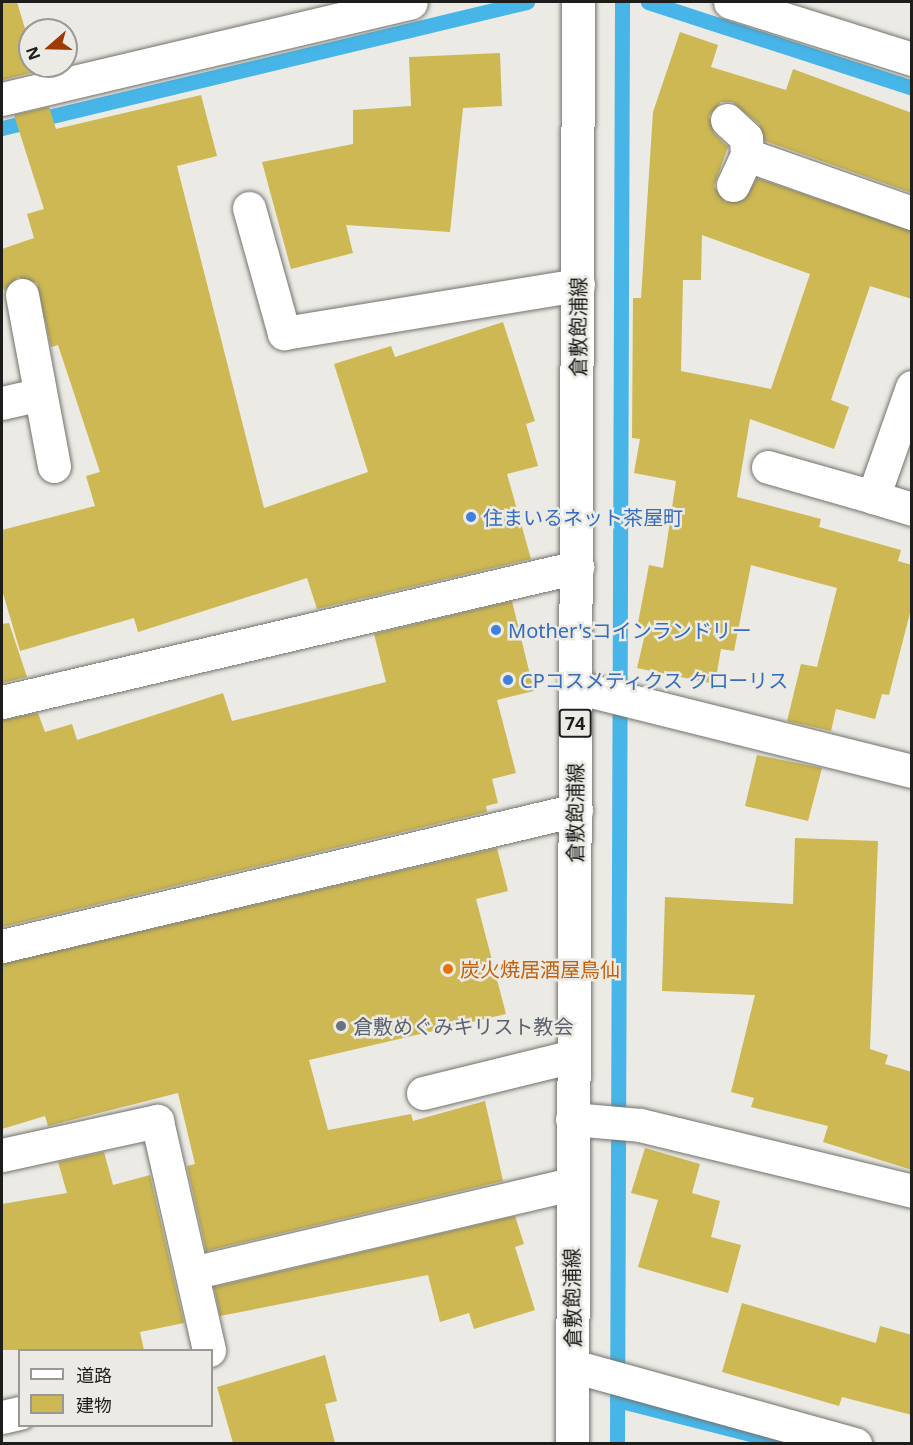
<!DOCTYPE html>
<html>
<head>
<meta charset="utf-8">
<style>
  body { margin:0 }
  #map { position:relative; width:913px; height:1445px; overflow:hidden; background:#ebeae4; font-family:"Noto Sans","Noto Sans JP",sans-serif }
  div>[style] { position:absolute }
  .stream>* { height:15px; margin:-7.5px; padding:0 7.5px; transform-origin:7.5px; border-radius:7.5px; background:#47b5e8 }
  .building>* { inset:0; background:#cdb853 }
  .roads { filter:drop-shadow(0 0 2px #73726c) drop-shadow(0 0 2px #73726c) }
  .street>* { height:33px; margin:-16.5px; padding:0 16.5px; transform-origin:16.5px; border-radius:16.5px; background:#fff }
  .primary>* { height:33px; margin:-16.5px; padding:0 16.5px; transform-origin:16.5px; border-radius:16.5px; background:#fff }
  .dots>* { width:16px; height:16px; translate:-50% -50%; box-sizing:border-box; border:3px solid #ebeae4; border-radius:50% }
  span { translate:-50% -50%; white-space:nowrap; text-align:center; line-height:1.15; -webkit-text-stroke:5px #ebeae4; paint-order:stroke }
  .shield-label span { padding:2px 4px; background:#ebeae4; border:2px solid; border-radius:4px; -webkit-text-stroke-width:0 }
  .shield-label { font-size:18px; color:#1d1d1b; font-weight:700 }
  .street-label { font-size:20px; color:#1d1d1b }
  .shop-label { font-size:20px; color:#366cbe }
  .left { translate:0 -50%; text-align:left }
  .food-label { font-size:20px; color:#c56008 }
  .worship-label { font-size:20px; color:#5b616d }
  .frame { position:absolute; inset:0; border:3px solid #1d1d1b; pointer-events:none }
  .legend { position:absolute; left:18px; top:1349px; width:195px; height:78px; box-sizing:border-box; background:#ebeae4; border:2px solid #999894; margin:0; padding:8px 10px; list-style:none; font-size:18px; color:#1d1d1b }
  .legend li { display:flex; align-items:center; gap:12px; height:30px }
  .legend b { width:30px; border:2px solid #999894 }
  .north { position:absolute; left:18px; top:18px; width:60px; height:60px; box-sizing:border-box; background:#ebeae4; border:2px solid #999894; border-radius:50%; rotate:250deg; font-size:16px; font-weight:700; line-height:24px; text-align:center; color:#1d1d1b }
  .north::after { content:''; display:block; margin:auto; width:21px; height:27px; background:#9e3a06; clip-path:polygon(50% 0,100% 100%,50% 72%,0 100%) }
</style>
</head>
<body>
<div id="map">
  <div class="stream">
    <div style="left:648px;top:2px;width:278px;rotate:18deg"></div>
    <div style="left:2px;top:128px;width:540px;rotate:-13.5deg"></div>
    <div style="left:617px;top:1400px;width:179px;rotate:14.3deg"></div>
    <div style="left:617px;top:1444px;width:1442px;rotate:-89.8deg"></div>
  </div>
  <div class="building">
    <div style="clip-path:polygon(2px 2px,17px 2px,30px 45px,30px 66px,38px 71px,3px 80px)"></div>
    <div style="clip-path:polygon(evenodd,680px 32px,718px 45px,711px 67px,786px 90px,793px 69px,912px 113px,912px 193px,765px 141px,759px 124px,732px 102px,721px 102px,709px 116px,714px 133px,728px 147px,714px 186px,725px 202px,744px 200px,757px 178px,912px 231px,912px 299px,870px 286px,831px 400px,849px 407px,834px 449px,750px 419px,737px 497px,821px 519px,819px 527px,901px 550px,898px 561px,912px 565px,912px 605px,889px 695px,882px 694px,875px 719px,836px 709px,831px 731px,787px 721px,801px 664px,817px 667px,837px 588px,751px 565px,734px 651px,721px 649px,715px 684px,637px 668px,646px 630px,637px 628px,649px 565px,663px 568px,676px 481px,634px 473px,640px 439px,632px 438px,633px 298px,641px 298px,653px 112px,680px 32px,702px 235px,810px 274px,771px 389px,681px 371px,683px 280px,701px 280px,702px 235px)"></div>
    <div style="clip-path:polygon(500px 53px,502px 106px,463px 108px,450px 232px,346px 225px,353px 253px,291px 269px,262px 162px,353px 144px,353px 110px,411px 106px,409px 57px)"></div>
    <div style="clip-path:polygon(201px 95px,217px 156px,177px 166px,264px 508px,368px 472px,334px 364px,391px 346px,395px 357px,503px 322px,535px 421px,526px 424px,538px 466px,507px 474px,531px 559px,317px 609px,307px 578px,138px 632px,134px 618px,20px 651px,2px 590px,2px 530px,95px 506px,86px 476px,100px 472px,58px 345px,51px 347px,37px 283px,18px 277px,4px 291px,2px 283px,2px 249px,34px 238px,27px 214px,44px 209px,14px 115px,49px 107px,56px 129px)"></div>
    <div style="clip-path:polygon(512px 601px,534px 691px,497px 700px,516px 773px,492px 779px,498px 803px,486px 806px,487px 812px,2px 927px,2px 720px,38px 713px,45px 732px,72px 724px,77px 740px,223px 693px,232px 721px,386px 682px,374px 634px)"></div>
    <div style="clip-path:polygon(9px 623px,27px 677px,2px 683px,2px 624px)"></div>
    <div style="clip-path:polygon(757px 755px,822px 768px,808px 821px,745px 806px)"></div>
    <div style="clip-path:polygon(795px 838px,878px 841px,870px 1049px,888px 1055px,885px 1064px,912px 1072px,912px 1170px,823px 1142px,828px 1126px,751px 1107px,754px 1098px,731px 1092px,755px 995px,662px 991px,665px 897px,793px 904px)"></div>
    <div style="clip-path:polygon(497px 848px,508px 891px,476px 899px,506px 1014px,309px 1060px,328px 1130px,411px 1114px,413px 1121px,485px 1101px,503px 1181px,206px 1251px,187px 1166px,195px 1164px,178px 1093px,48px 1126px,45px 1116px,2px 1129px,2px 964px)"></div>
    <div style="clip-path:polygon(645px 1148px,700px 1164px,692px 1193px,720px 1201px,711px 1237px,741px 1245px,728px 1293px,638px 1267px,658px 1200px,631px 1193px)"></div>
    <div style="clip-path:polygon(104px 1152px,113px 1185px,150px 1175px,184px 1323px,140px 1332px,144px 1350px,2px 1350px,2px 1204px,67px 1193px,58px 1162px)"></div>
    <div style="clip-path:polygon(515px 1216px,524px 1244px,515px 1247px,535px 1310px,474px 1329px,469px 1313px,440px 1322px,428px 1275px,220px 1316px,214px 1287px)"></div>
    <div style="clip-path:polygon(742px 1303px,876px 1343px,880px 1326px,912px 1335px,912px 1415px,842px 1397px,839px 1406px,722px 1372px)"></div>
    <div style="clip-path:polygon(325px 1355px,337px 1401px,325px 1404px,335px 1443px,233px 1443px,217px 1387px)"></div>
  </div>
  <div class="roads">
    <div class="street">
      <div style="left:730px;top:2px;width:191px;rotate:17.4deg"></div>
      <div style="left:2px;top:99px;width:420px;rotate:-13.3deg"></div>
      <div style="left:727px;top:120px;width:26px;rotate:43deg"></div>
      <div style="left:746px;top:138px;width:17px;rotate:87deg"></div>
      <div style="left:747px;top:155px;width:175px;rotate:19.4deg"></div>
      <div style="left:733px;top:185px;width:33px;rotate:-65deg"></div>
      <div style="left:249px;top:208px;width:130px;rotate:74.4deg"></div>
      <div style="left:284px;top:333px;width:298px;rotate:-9.3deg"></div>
      <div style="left:22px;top:295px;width:174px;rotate:79.4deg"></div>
      <div style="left:912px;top:387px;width:117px;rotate:109.5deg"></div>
      <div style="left:873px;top:497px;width:41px;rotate:17.1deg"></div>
      <div style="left:2px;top:403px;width:39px;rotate:-13deg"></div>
      <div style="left:768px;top:467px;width:109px;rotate:15.9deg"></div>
      <div style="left:575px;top:687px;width:347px;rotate:14deg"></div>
      <div style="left:2px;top:702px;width:591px;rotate:-13.21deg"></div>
      <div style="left:2px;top:946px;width:590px;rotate:-13.33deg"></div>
      <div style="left:423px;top:1093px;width:155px;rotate:-13.8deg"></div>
      <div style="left:572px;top:1119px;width:68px;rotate:5deg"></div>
      <div style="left:640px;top:1125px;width:280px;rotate:13.6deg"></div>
      <div style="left:2px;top:1155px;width:159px;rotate:-12.4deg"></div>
      <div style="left:157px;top:1121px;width:235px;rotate:77.2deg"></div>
      <div style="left:192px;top:1273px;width:389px;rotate:-13.2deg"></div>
      <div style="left:573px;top:1366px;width:293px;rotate:15.5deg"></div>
      <div style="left:2px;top:1417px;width:18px;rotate:-13deg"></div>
    </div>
    <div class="primary">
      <div style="left:572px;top:1444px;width:1442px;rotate:-89.76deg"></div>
    </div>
  </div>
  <div class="dots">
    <div style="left:471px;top:517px;background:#3f7fe0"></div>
    <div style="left:496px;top:630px;background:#3f7fe0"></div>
    <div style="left:508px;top:680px;background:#3f7fe0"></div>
    <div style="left:448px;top:969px;background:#e8710a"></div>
    <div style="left:341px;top:1026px;background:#6b7280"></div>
  </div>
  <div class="shield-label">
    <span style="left:575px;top:723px">74</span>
  </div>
  <div class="street-label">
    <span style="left:578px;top:327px;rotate:-90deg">倉敷飽浦線</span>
    <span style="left:575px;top:813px;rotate:-90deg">倉敷飽浦線</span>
    <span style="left:572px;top:1298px;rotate:-91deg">倉敷飽浦線</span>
  </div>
  <div class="shop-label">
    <span class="left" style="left:483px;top:517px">住まいるネット茶屋町</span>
    <span class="left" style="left:508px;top:630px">Mother'sコインランドリー</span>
    <span class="left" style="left:520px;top:680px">CPコスメティクス クローリス</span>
  </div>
  <div class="food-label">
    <span class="left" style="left:460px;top:969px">炭火焼居酒屋鳥仙</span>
  </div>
  <div class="worship-label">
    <span class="left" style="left:353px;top:1026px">倉敷めぐみキリスト教会</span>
  </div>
  <div class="frame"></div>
  <ul class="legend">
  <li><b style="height:8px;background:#fff"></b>道路</li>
  <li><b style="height:16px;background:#cdb853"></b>建物</li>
  </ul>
  <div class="north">N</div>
</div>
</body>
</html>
